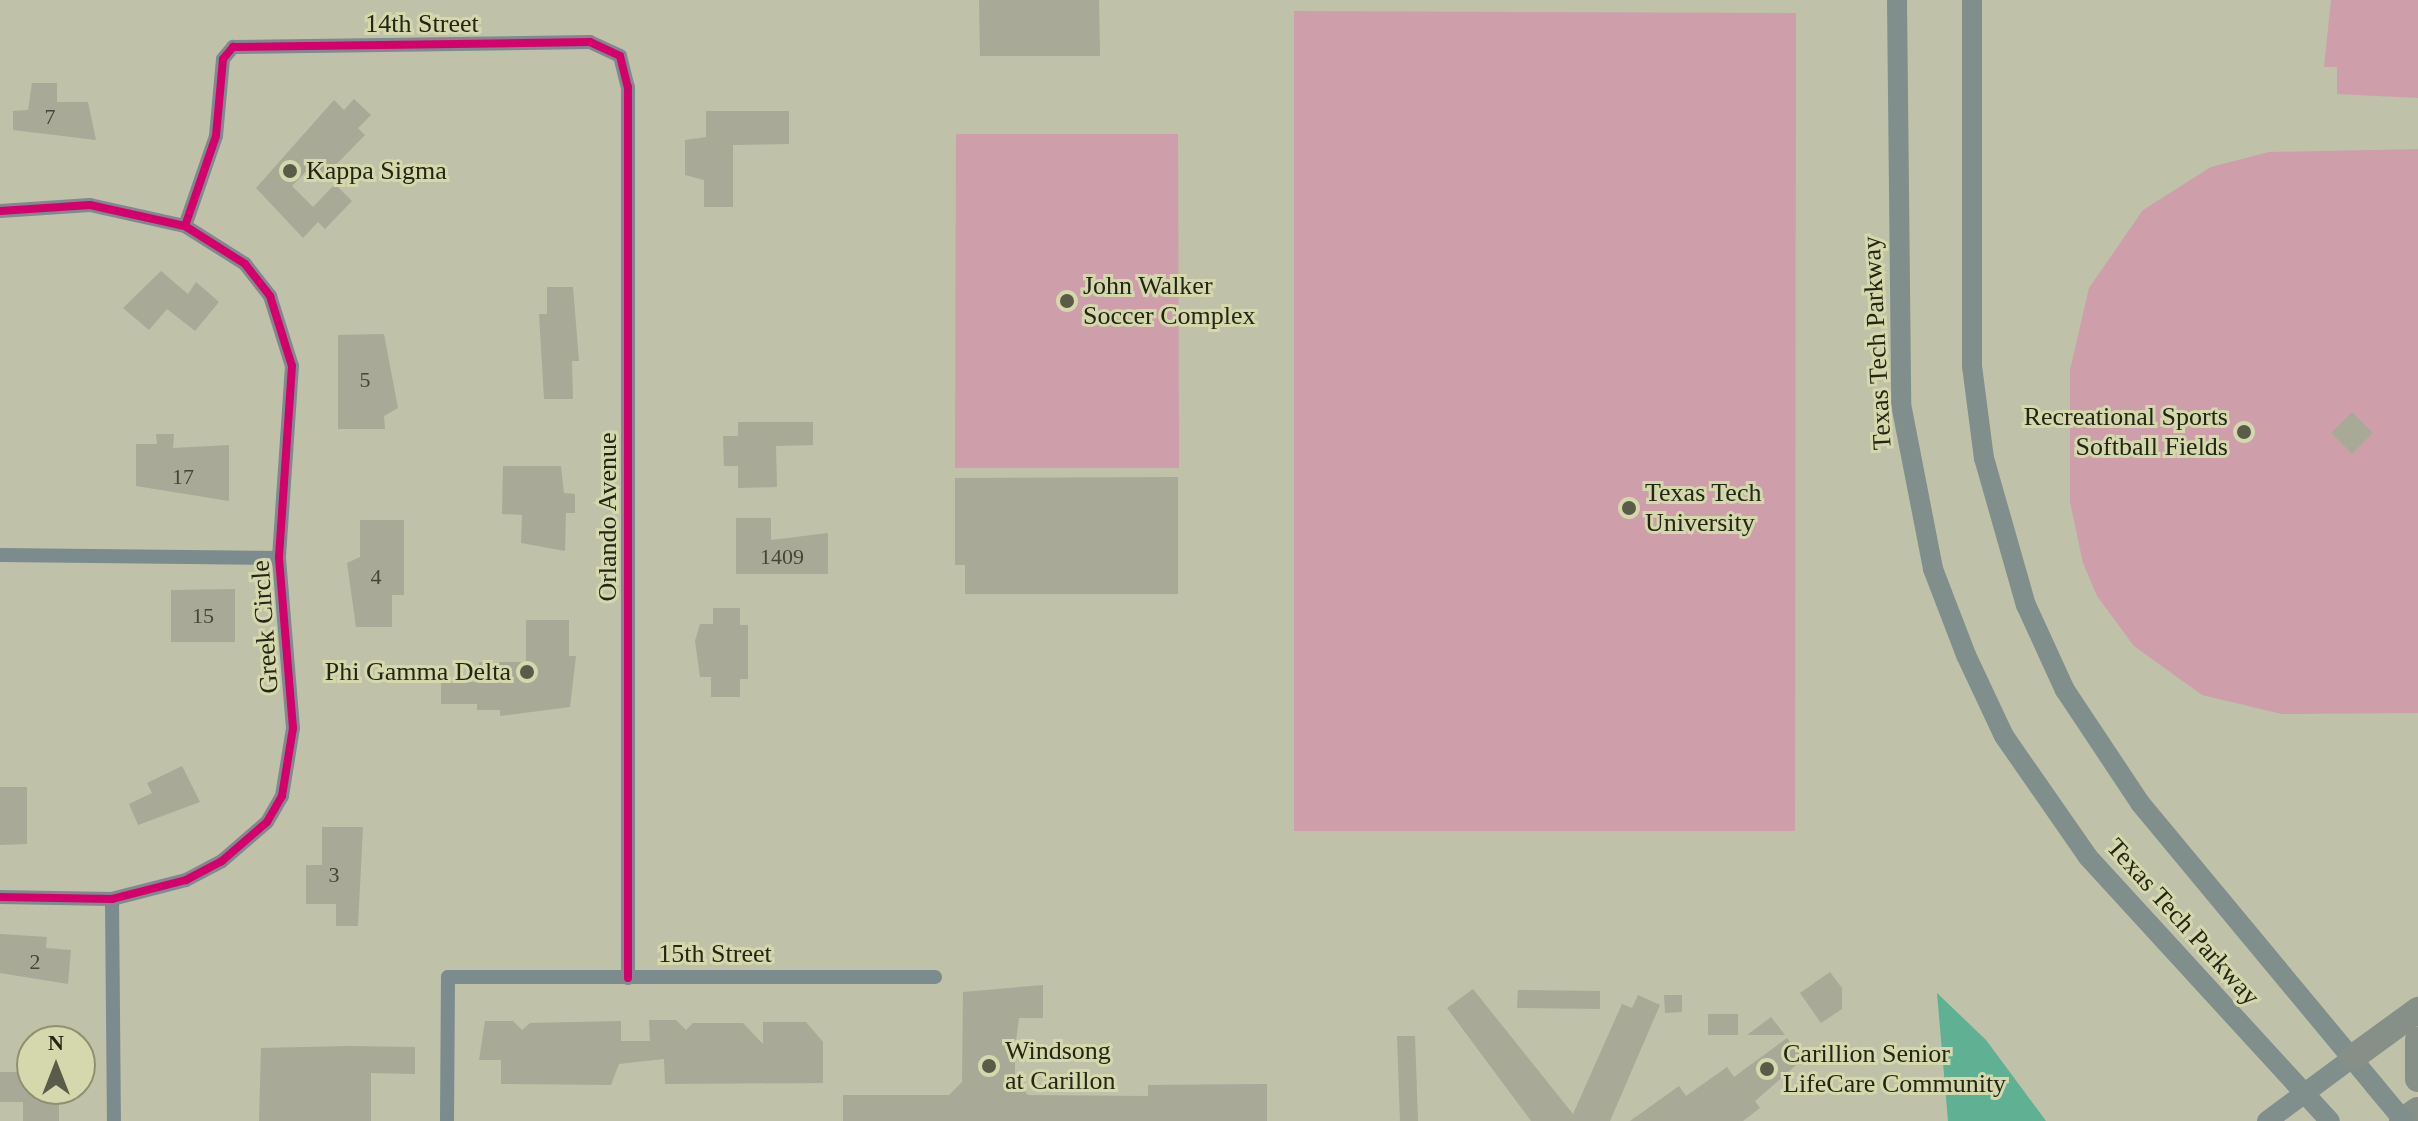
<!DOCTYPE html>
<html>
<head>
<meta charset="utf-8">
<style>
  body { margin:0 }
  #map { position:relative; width:2418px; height:1121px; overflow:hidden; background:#bfc1a9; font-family:"Times New Roman",serif }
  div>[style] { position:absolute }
  .green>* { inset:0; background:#ce9eaa }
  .water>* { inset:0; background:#60b093 }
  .building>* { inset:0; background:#a8a997 }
  .minor>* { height:14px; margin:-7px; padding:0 7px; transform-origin:7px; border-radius:7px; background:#7c8b8e }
  .secondary>* { height:20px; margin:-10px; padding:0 10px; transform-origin:10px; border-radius:10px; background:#808f8c }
  .motorway>* { height:26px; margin:-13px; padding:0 13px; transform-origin:13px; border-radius:13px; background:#868f88 }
  .secondary-bridge>* { height:20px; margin:-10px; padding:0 10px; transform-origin:10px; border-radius:10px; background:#808f8c }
  .cycleway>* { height:8px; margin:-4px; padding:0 4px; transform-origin:4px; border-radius:4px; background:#d6006c }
  .dots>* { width:22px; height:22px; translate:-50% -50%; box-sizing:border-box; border:4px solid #d4d8ac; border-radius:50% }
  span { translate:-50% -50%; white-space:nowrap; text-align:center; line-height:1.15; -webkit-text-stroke:6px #d4d8ac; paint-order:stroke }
  .number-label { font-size:22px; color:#454736 }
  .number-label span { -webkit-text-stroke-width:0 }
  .street-label { font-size:26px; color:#242615 }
  .poi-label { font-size:26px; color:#242615 }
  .left { translate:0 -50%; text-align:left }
  .right { translate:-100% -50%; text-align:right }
  .north { position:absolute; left:16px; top:1025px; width:80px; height:80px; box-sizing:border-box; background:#d4d8ac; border:2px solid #8e9170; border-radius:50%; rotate:0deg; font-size:22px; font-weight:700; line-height:32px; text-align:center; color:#242615 }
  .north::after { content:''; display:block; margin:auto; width:28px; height:36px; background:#5a5c49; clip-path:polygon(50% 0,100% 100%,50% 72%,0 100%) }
</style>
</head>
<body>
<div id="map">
  <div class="green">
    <div style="clip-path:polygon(2331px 0,2418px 0,2418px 98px,2337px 94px,2337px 67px,2324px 67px)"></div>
    <div style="clip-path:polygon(1294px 11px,1796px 13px,1795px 831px,1294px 831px)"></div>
    <div style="clip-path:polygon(956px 134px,1178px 134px,1179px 468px,955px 468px)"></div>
    <div style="clip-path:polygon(2418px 149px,2418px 713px,2282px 714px,2202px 695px,2134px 646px,2097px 596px,2083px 563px,2070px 502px,2070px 370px,2089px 288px,2143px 210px,2211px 167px,2269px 152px)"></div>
  </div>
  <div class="water">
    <div style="clip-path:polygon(1937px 993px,1986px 1040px,2046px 1121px,1948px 1121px)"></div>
  </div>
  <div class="building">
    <div style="clip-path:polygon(979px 0,1099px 0,1100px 56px,980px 56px)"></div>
    <div style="clip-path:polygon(32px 83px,57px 83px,57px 102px,88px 102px,96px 140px,13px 130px,13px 111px,28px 110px)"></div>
    <div style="clip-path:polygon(354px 99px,371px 115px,358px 128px,365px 135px,324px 177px,312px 165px,292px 186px,313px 207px,335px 184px,352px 201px,325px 229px,318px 222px,303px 238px,256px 188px,334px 100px,344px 110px)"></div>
    <div style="clip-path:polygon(706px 111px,789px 111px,789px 144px,733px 145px,733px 207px,704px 207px,704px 180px,685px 175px,685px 140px,706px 137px)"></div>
    <div style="clip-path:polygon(161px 271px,188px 294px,196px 282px,219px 302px,195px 331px,167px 309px,149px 330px,123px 308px)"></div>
    <div style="clip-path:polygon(547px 287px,573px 287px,579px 361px,572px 361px,573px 399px,544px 399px,539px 314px,547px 314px)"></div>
    <div style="clip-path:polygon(384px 334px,398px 408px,384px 416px,385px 429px,338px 429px,338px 335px)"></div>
    <div style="clip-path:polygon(2352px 412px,2373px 433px,2352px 454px,2331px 433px)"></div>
    <div style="clip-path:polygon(738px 422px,813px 422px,813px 445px,776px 446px,777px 487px,738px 488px,738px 466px,724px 466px,723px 436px,738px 436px)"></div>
    <div style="clip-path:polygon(156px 434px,174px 434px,173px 448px,229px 445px,229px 501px,136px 486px,136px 444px,157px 444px)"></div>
    <div style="clip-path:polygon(503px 466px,561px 466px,564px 493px,575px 494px,575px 513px,566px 513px,565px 551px,521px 543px,522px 515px,502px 514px)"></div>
    <div style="clip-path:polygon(1178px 477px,1178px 594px,965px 594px,965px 565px,955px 565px,955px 478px)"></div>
    <div style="clip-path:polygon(736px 518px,771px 518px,771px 540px,828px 533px,828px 574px,736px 574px)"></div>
    <div style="clip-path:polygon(360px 520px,404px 520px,404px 595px,392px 595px,392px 627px,356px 627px,347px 563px,360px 557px)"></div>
    <div style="clip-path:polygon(235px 589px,235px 642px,171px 642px,171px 590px)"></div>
    <div style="clip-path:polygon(713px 608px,740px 608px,740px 625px,748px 625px,748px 679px,740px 679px,740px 697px,711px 697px,711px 677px,700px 677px,695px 641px,700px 624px,713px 624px)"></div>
    <div style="clip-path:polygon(526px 620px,569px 620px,569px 656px,576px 656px,570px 707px,500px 716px,500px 710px,477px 710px,477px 704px,441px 704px,441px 682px,479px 682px,479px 662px,526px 662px)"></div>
    <div style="clip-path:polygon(182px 766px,200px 802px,138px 825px,129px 804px,152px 793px,147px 783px)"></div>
    <div style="clip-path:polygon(0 787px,27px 787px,27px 844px,0 845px)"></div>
    <div style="clip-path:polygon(322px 827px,363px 827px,358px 926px,336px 926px,336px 904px,306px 904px,306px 865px,322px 865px)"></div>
    <div style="clip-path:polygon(0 934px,47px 937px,46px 948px,71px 950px,68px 984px,0 973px)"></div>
    <div style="clip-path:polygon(1830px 972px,1842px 988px,1842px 1009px,1821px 1023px,1800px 993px)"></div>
    <div style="clip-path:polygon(1043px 985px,1043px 1018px,1019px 1018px,1015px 1049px,1015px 1082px,1028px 1095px,1148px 1096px,1148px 1085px,1267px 1084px,1267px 1121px,843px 1121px,843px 1095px,949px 1095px,962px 1082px,963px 992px)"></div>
    <div style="clip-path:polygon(1473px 989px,1573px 1114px,1622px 1004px,1632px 1008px,1638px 995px,1660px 1005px,1610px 1121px,1531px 1121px,1447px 1008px)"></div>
    <div style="clip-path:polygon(1518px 990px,1600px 991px,1600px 1009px,1517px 1008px)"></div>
    <div style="clip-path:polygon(1664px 995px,1682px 995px,1682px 1012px,1665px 1013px)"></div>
    <div style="clip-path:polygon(1708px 1014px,1738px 1014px,1738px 1035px,1708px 1035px)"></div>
    <div style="clip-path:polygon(1771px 1017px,1785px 1035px,1747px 1035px)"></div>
    <div style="clip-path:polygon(649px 1020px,676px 1020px,686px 1030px,693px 1023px,743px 1023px,763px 1044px,763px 1022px,806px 1022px,823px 1042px,823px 1083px,665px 1084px,664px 1059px,619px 1064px,611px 1085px,501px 1084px,501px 1060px,479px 1060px,485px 1021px,513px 1021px,522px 1030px,530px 1023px,621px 1021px,621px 1041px,650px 1041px)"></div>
    <div style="clip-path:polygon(1397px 1036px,1415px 1036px,1418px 1121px,1400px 1121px)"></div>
    <div style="clip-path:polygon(1787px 1038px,1803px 1059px,1755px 1101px,1760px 1108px,1743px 1121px,1630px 1121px,1679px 1086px,1686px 1096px,1727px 1067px,1734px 1077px)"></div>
    <div style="clip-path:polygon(349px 1046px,415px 1047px,415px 1074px,371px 1073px,371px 1121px,259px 1121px,261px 1048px)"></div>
    <div style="clip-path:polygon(0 1072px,32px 1072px,32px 1089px,59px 1089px,59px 1121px,23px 1121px,23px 1102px,0 1102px)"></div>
  </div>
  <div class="minor">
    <div style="left:0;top:211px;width:90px;rotate:-3.8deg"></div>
    <div style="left:90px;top:205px;width:97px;rotate:12.5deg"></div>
    <div style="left:185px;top:226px;width:71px;rotate:32.3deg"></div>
    <div style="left:245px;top:264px;width:41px;rotate:52deg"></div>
    <div style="left:270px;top:296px;width:73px;rotate:72.6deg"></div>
    <div style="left:292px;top:366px;width:192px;rotate:93.9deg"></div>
    <div style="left:279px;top:558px;width:171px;rotate:85.3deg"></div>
    <div style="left:293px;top:728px;width:69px;rotate:99.2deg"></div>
    <div style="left:282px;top:796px;width:30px;rotate:120deg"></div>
    <div style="left:267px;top:822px;width:60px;rotate:139.1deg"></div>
    <div style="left:222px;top:861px;width:41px;rotate:152.2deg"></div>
    <div style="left:186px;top:880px;width:76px;rotate:165.6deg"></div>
    <div style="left:112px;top:899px;width:112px;rotate:-179deg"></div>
    <div style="left:185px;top:226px;width:95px;rotate:-71deg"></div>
    <div style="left:216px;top:136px;width:77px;rotate:-84.8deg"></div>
    <div style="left:223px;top:59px;width:16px;rotate:-50deg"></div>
    <div style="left:233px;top:47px;width:357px;rotate:-0.8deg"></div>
    <div style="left:590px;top:42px;width:33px;rotate:25deg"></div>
    <div style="left:620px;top:56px;width:32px;rotate:76deg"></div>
    <div style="left:628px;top:87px;width:891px;rotate:90deg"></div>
    <div style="left:0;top:555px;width:279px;rotate:0.6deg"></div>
    <div style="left:112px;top:899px;width:222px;rotate:89.5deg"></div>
    <div style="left:447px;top:1121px;width:144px;rotate:-89.6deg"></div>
    <div style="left:448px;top:977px;width:487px"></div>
  </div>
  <div class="secondary">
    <div style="left:1897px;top:0;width:404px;rotate:89.4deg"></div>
    <div style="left:1901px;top:404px;width:168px;rotate:79deg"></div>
    <div style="left:1933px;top:569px;width:92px;rotate:69deg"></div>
    <div style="left:1966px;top:655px;width:89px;rotate:64.9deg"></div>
    <div style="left:2004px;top:736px;width:147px;rotate:55.2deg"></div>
    <div style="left:2088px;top:857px;width:358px;rotate:47.5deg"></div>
    <div style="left:1972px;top:0;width:366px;rotate:90deg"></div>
    <div style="left:1972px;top:366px;width:93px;rotate:82.6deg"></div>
    <div style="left:1984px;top:458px;width:153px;rotate:74.1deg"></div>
    <div style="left:2026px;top:605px;width:94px;rotate:65.4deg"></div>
    <div style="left:2065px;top:690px;width:136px;rotate:56.4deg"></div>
    <div style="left:2140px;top:803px;width:366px;rotate:50.3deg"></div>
    <div style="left:2267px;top:1121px;width:106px;rotate:-36.5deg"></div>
  </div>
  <div class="motorway">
    <div style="left:2418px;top:1040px;width:39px;rotate:90deg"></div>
    <div style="left:2352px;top:1058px;width:82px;rotate:-36deg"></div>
    <div style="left:2402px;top:1121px;width:19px;rotate:-35deg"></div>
  </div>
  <div class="secondary-bridge">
    <div style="left:2374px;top:1085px;width:47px;rotate:50.2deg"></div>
  </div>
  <div class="cycleway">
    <div style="left:0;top:211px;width:90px;rotate:-3.8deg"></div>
    <div style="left:90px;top:205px;width:97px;rotate:12.5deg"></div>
    <div style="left:185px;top:226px;width:71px;rotate:32.3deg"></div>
    <div style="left:245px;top:264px;width:41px;rotate:52deg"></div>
    <div style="left:270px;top:296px;width:73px;rotate:72.6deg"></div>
    <div style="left:292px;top:366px;width:192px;rotate:93.9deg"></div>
    <div style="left:279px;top:558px;width:171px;rotate:85.3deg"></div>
    <div style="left:293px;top:728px;width:69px;rotate:99.2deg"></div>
    <div style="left:282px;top:796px;width:30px;rotate:120deg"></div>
    <div style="left:267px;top:822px;width:60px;rotate:139.1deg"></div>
    <div style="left:222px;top:861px;width:41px;rotate:152.2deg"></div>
    <div style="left:186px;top:880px;width:76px;rotate:165.6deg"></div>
    <div style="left:112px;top:899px;width:112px;rotate:-179deg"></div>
    <div style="left:185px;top:226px;width:95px;rotate:-71deg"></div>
    <div style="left:216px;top:136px;width:77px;rotate:-84.8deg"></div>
    <div style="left:223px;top:59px;width:16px;rotate:-50deg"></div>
    <div style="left:233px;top:47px;width:357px;rotate:-0.8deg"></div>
    <div style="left:590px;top:42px;width:33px;rotate:25deg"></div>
    <div style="left:620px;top:56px;width:32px;rotate:76deg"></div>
    <div style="left:628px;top:87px;width:891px;rotate:90deg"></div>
  </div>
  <div class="dots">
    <div style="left:290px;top:171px;background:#5a5c49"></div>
    <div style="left:1067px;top:301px;background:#5a5c49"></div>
    <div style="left:2244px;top:432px;background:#5a5c49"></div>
    <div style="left:1629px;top:508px;background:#5a5c49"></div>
    <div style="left:527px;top:672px;background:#5a5c49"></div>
    <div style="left:989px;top:1066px;background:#5a5c49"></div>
    <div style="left:1767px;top:1069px;background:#5a5c49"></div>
  </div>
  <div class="number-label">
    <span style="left:50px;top:117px">7</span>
    <span style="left:365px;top:380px">5</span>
    <span style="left:183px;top:477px">17</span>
    <span style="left:782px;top:557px">1409</span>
    <span style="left:376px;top:577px">4</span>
    <span style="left:203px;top:616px">15</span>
    <span style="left:334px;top:875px">3</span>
    <span style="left:35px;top:962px">2</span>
  </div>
  <div class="street-label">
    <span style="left:422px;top:24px">14th Street</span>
    <span style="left:1877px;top:343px;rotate:-93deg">Texas Tech Parkway</span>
    <span style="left:608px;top:517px;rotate:-90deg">Orlando Avenue</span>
    <span style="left:265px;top:627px;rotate:-94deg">Greek Circle</span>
    <span style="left:2183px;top:922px;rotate:48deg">Texas Tech Parkway</span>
    <span style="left:715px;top:954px">15th Street</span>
  </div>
  <div class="poi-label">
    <span class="left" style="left:306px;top:171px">Kappa Sigma</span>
    <span class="left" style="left:1083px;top:301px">John Walker<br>Soccer Complex</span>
    <span class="right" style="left:2228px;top:432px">Recreational Sports<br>Softball Fields</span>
    <span class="left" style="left:1645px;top:508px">Texas Tech<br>University</span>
    <span class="right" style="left:511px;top:672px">Phi Gamma Delta</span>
    <span class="left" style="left:1005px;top:1066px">Windsong<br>at Carillon</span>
    <span class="left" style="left:1783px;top:1069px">Carillion Senior<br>LifeCare Community</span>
  </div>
  <div class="north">N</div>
</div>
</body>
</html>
